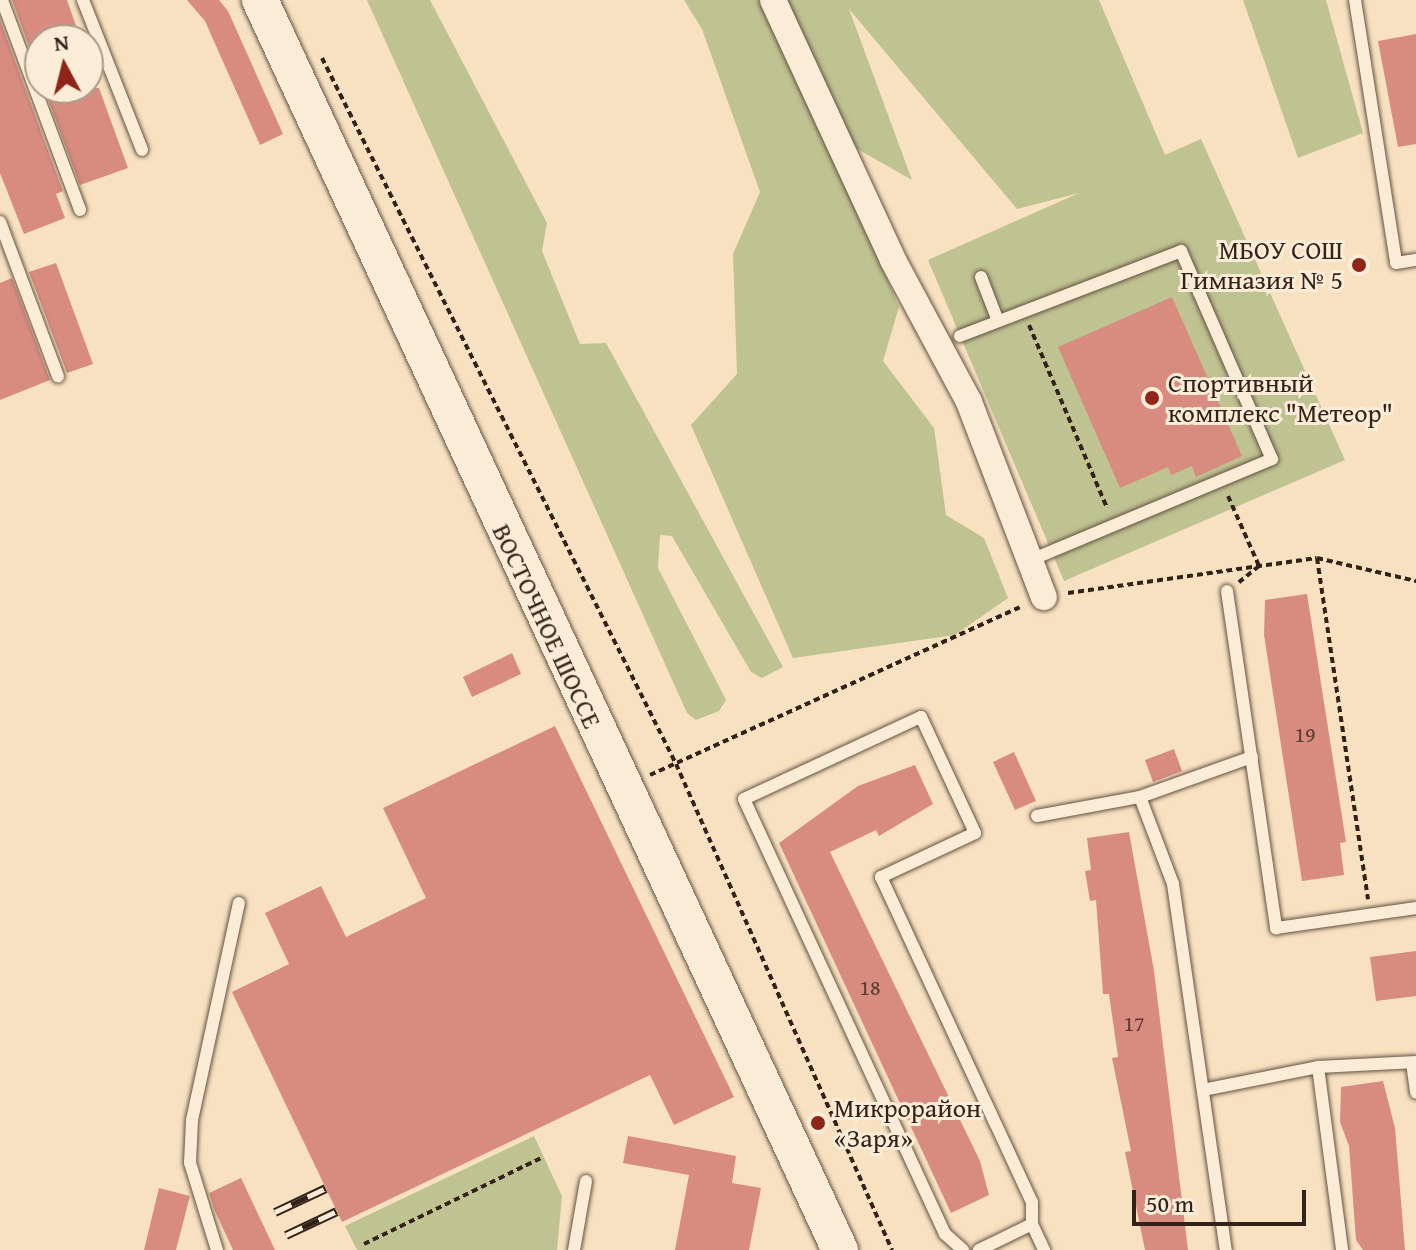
<!DOCTYPE html>
<html>
<head>
<meta charset="utf-8">
<style>
  body { margin:0 }
  #map { position:relative; width:1416px; height:1250px; overflow:hidden; background:#f8e1c0; font-family:"Gentium Book Plus",serif }
  div>[style] { position:absolute }
  .green>* { inset:0; background:#bfc291 }
  .building>* { inset:0; background:#d78c7f }
  .path>* { height:4px; margin-top:-2px; transform-origin:0; background:repeating-linear-gradient(90deg,#322218 0 6px,transparent 0 10px) }
  .roads { filter:drop-shadow(0 0 2px #645242) drop-shadow(0 0 2px #645242) }
  .service>* { height:12px; margin:-6px; padding:0 6px; transform-origin:6px; border-radius:6px; background:#faecd6 }
  .minor>* { height:26px; margin:-13px; padding:0 13px; transform-origin:13px; border-radius:13px; background:#faecd6 }
  .secondary>* { height:36px; margin:-18px; padding:0 18px; transform-origin:18px; border-radius:18px; background:#faecd6 }
  .rail>* { height:9px; margin-top:-4.5px; transform-origin:0; background:repeating-linear-gradient(90deg,#faecd6 0 18px,#322218 0 36px); box-sizing:border-box; border-block:2px solid #322218 }
  .dots>* { width:22px; height:22px; translate:-50% -50%; box-sizing:border-box; border:4px solid #faecd6; border-radius:50% }
  span { translate:-50% -50%; white-space:nowrap; text-align:center; line-height:1.15; -webkit-text-stroke:6px #faecd6; paint-order:stroke }
  .number-label { font-size:22px; color:#5b3c32 }
  .number-label span { -webkit-text-stroke-width:0 }
  .poi-label { font-size:26px; color:#322218 }
  .right { translate:-100% -50%; text-align:right }
  .left { translate:0 -50%; text-align:left }
  .street-label { font-size:26px; color:#322218 }
  .north { position:absolute; left:24px; top:24px; width:80px; height:80px; box-sizing:border-box; background:#faecd6; border:2px solid #aa9b8a; border-radius:50%; rotate:353deg; font-size:22px; font-weight:700; line-height:32px; text-align:center; color:#322218 }
  .north::after { content:''; display:block; margin:auto; width:28px; height:36px; background:#8f2418; clip-path:polygon(50% 0,100% 100%,50% 72%,0 100%) }
  .scale { position:absolute; left:1132px; top:1190px; width:174px; height:36px; box-sizing:border-box; border:4px solid #322218; border-top:0; padding-left:10px; font-size:24px; line-height:28px; white-space:nowrap; color:#322218; -webkit-text-stroke:6px #faecd6; paint-order:stroke }
</style>
</head>
<body>
<div id="map">
  <div class="green">
    <div style="clip-path:polygon(367px 0,430px 0,547px 223px,542px 251px,580px 344px,606px 343px,783px 667px,762px 678px,751px 672px,672px 536px,660px 535px,658px 568px,726px 700px,719px 711px,696px 720px,687px 713px)"></div>
    <div style="clip-path:polygon(684px 0,1099px 0,1165px 155px,1201px 139px,1345px 460px,1064px 581px,928px 260px,1079px 193px,1017px 209px,849px 9px,912px 180px,824px 130px,899px 307px,883px 361px,934px 428px,946px 515px,984px 538px,1008px 598px,955px 635px,793px 658px,691px 425px,737px 374px,733px 254px,760px 192px,702px 29px)"></div>
    <div style="clip-path:polygon(1243px 0,1326px 0,1363px 133px,1298px 158px)"></div>
    <div style="clip-path:polygon(534px 1136px,562px 1196px,557px 1250px,357px 1250px,345px 1226px)"></div>
  </div>
  <div class="building">
    <div style="clip-path:polygon(12px 0,67px 0,81px 40px,40px 40px,40px 76px)"></div>
    <div style="clip-path:polygon(187px 0,219px 0,228px 11px,283px 134px,260px 145px,205px 21px)"></div>
    <div style="clip-path:polygon(0 20px,63px 191px,56px 194px,65px 218px,24px 234px,0 173px)"></div>
    <div style="clip-path:polygon(1416px 34px,1416px 144px,1398px 147px,1378px 41px)"></div>
    <div style="clip-path:polygon(44px 88px,99px 88px,128px 168px,80px 185px)"></div>
    <div style="clip-path:polygon(56px 263px,93px 364px,67px 373px,29px 272px)"></div>
    <div style="clip-path:polygon(12px 278px,50px 380px,0 400px,0 283px)"></div>
    <div style="clip-path:polygon(1172px 297px,1242px 456px,1196px 477px,1192px 466px,1171px 475px,1168px 467px,1120px 488px,1058px 347px)"></div>
    <div style="clip-path:polygon(1307px 594px,1346px 842px,1340px 843px,1344px 875px,1302px 881px,1264px 635px,1265px 600px)"></div>
    <div style="clip-path:polygon(512px 653px,521px 674px,472px 697px,463px 677px)"></div>
    <div style="clip-path:polygon(555px 726px,734px 1097px,674px 1125px,650px 1075px,342px 1222px,232px 992px,289px 964px,265px 913px,321px 886px,346px 937px,426px 898px,383px 808px)"></div>
    <div style="clip-path:polygon(1174px 749px,1182px 771px,1153px 782px,1145px 760px)"></div>
    <div style="clip-path:polygon(1014px 752px,1036px 801px,1015px 810px,993px 762px)"></div>
    <div style="clip-path:polygon(915px 765px,933px 804px,879px 836px,876px 830px,830px 852px,980px 1161px,989px 1195px,951px 1213px,779px 843px,858px 786px)"></div>
    <div style="clip-path:polygon(1129px 832px,1154px 971px,1188px 1250px,1145px 1250px,1125px 1152px,1131px 1151px,1112px 1058px,1118px 1057px,1109px 994px,1103px 994px,1096px 900px,1090px 901px,1085px 871px,1091px 870px,1087px 838px)"></div>
    <div style="clip-path:polygon(1416px 951px,1416px 996px,1376px 1001px,1370px 957px)"></div>
    <div style="clip-path:polygon(1383px 1081px,1395px 1128px,1405px 1250px,1363px 1250px,1356px 1240px,1349px 1146px,1340px 1122px,1341px 1087px)"></div>
    <div style="clip-path:polygon(628px 1136px,736px 1156px,732px 1183px,761px 1188px,749px 1250px,675px 1250px,689px 1175px,623px 1163px)"></div>
    <div style="clip-path:polygon(241px 1178px,275px 1250px,233px 1250px,214px 1209px,209px 1193px)"></div>
    <div style="clip-path:polygon(159px 1188px,190px 1196px,176px 1250px,144px 1250px)"></div>
  </div>
  <div class="path">
    <div style="left:322px;top:58px;width:790px;rotate:63.37deg"></div>
    <div style="left:676px;top:764px;width:532px;rotate:66.04deg"></div>
    <div style="left:1029px;top:325px;width:199px;rotate:66.9deg"></div>
    <div style="left:1228px;top:496px;width:77px;rotate:66.1deg"></div>
    <div style="left:1259px;top:566px;width:26px;rotate:141deg"></div>
    <div style="left:1317px;top:558px;width:345px;rotate:81.5deg"></div>
    <div style="left:1068px;top:593px;width:251px;rotate:-8deg"></div>
    <div style="left:1317px;top:558px;width:102px;rotate:13.1deg"></div>
    <div style="left:650px;top:775px;width:407px;rotate:-24.4deg"></div>
    <div style="left:364px;top:1244px;width:197px;rotate:-25.9deg"></div>
  </div>
  <div class="roads">
    <div class="service">
      <div style="left:2px;top:0;width:224px;rotate:69.6deg"></div>
      <div style="left:83px;top:0;width:161px;rotate:68.5deg"></div>
      <div style="left:1355px;top:0;width:266px;rotate:81.1deg"></div>
      <div style="left:1396px;top:263px;width:20px;rotate:-9deg"></div>
      <div style="left:0;top:222px;width:165px;rotate:69.4deg"></div>
      <div style="left:981px;top:277px;width:47px;rotate:68.9deg"></div>
      <div style="left:960px;top:336px;width:237px;rotate:-21deg"></div>
      <div style="left:1181px;top:251px;width:227px;rotate:66.4deg"></div>
      <div style="left:1272px;top:459px;width:262px;rotate:157.3deg"></div>
      <div style="left:1227px;top:591px;width:341px;rotate:81.7deg"></div>
      <div style="left:1276px;top:928px;width:141px;rotate:-8.1deg"></div>
      <div style="left:1140px;top:797px;width:93px;rotate:69.2deg"></div>
      <div style="left:1173px;top:884px;width:370px;rotate:81.8deg"></div>
      <div style="left:1037px;top:816px;width:105px;rotate:-10.5deg"></div>
      <div style="left:1140px;top:797px;width:119px;rotate:-19.7deg"></div>
      <div style="left:1412px;top:1063px;width:30px;rotate:82deg"></div>
      <div style="left:1318px;top:1067px;width:185px;rotate:82.5deg"></div>
      <div style="left:1203px;top:1090px;width:117px;rotate:-11.3deg"></div>
      <div style="left:1318px;top:1067px;width:98px;rotate:-2.9deg"></div>
      <div style="left:217px;top:1250px;width:91px;rotate:-107.2deg"></div>
      <div style="left:190px;top:1163px;width:43px;rotate:-87.3deg"></div>
      <div style="left:192px;top:1120px;width:222px;rotate:-77.8deg"></div>
      <div style="left:574px;top:1250px;width:70px;rotate:-80.1deg"></div>
      <div style="left:963px;top:1250px;width:24px;rotate:-138deg"></div>
      <div style="left:945px;top:1234px;width:479px;rotate:-114.8deg"></div>
      <div style="left:744px;top:799px;width:195px;rotate:-24.9deg"></div>
      <div style="left:921px;top:717px;width:128px;rotate:65deg"></div>
      <div style="left:975px;top:833px;width:104px;rotate:154.9deg"></div>
      <div style="left:881px;top:877px;width:358px;rotate:65.1deg"></div>
      <div style="left:1032px;top:1202px;width:22px;rotate:90deg"></div>
      <div style="left:979px;top:1250px;width:59px;rotate:-26.1deg"></div>
      <div style="left:1032px;top:1224px;width:29px;rotate:65deg"></div>
    </div>
    <div class="minor">
      <div style="left:773px;top:0;width:286px;rotate:65.2deg"></div>
      <div style="left:893px;top:260px;width:161px;rotate:61.8deg"></div>
      <div style="left:969px;top:402px;width:209px;rotate:69deg"></div>
    </div>
    <div class="secondary">
      <div style="left:260px;top:0;width:1378px;rotate:65.11deg"></div>
    </div>
  </div>
  <div class="rail">
    <div style="left:275px;top:1212px;width:56px;rotate:-25.2deg"></div>
    <div style="left:286px;top:1235px;width:56px;rotate:-25.2deg"></div>
  </div>
  <div class="dots">
    <div style="left:1359px;top:265px;background:#8f2418"></div>
    <div style="left:1152px;top:398px;background:#8f2418"></div>
    <div style="left:818px;top:1123px;background:#8f2418"></div>
  </div>
  <div class="number-label">
    <span style="left:1305px;top:735px">19</span>
    <span style="left:870px;top:988px">18</span>
    <span style="left:1134px;top:1024px">17</span>
  </div>
  <div class="poi-label">
    <span class="right" style="left:1343px;top:265px">МБОУ СОШ<br>Гимназия № 5</span>
    <span class="left" style="left:1168px;top:398px">Спортивный<br>комплекс "Метеор"</span>
    <span class="left" style="left:834px;top:1123px">Микрорайон<br>«Заря»</span>
  </div>
  <div class="street-label">
    <span style="left:547px;top:626px;rotate:65deg">ВОСТОЧНОЕ ШОССЕ</span>
  </div>
  <div class="north">N</div>
  <div class="scale">50 m</div>
</div>
</body>
</html>
